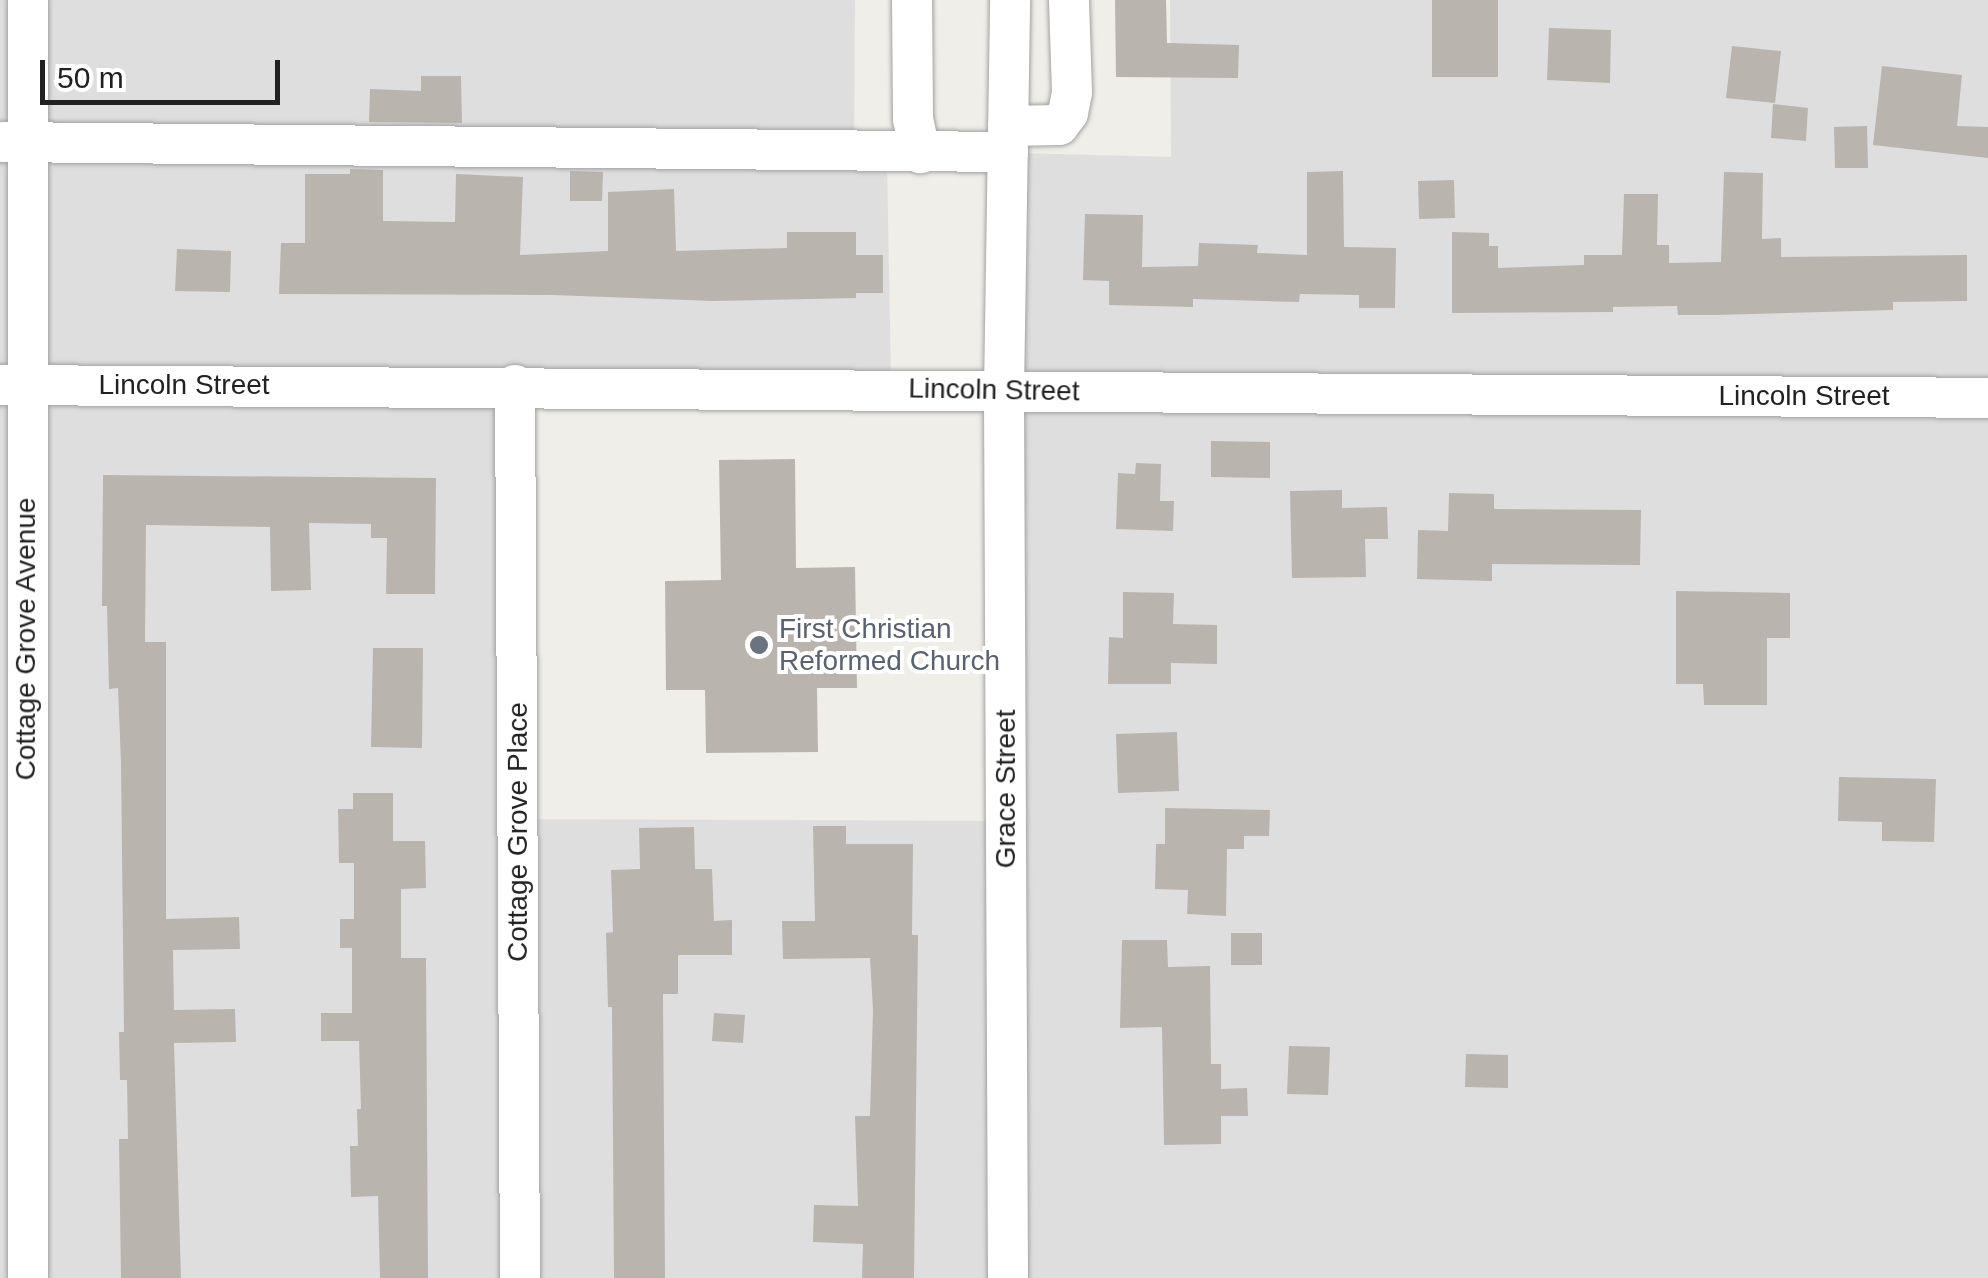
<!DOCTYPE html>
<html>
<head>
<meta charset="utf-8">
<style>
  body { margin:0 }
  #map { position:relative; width:1988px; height:1278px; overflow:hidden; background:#f0eee9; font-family:Arial,sans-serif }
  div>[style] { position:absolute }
  .residential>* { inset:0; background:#dfdede }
  .building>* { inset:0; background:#b9b4ae }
  .roads { filter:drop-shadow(0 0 2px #a2a2a2) drop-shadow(0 0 2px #a2a2a2) }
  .minor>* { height:40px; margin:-20px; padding:0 20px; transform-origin:20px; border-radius:20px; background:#fff }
  .dots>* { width:28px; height:28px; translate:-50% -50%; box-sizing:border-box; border:5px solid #fff; border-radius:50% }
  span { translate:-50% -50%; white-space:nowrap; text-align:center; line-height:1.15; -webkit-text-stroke:8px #fff; paint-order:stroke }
  .street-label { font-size:28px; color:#212121 }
  .worship-label { font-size:28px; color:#5b616d }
  .left { translate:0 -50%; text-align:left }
  .scale { position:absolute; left:40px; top:60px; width:240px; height:45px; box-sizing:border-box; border:5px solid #212121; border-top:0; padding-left:12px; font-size:30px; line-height:35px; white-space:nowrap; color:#212121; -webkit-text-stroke:8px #fff; paint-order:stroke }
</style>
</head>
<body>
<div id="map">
  <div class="residential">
    <div style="clip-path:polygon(0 0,855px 0,854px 161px,887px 161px,891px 381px,0 375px)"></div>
    <div style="clip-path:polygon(1170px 0,1988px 0,1988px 1278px,1024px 1278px,1018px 153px,1171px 157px)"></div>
    <div style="clip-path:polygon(0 391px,507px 395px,510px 819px,995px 821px,996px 1278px,0 1278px)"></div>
  </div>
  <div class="building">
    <div style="clip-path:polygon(1115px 0,1166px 0,1167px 43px,1239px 45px,1238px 78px,1116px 77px)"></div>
    <div style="clip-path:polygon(1432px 0,1498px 0,1498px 77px,1432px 77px)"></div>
    <div style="clip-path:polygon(1549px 28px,1611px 30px,1610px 83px,1547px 80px)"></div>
    <div style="clip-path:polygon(1732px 46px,1781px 51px,1775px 103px,1726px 98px)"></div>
    <div style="clip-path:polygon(1882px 66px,1962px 75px,1957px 126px,1988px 127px,1988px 158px,1873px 145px)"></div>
    <div style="clip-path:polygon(421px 76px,461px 76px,462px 123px,369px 122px,370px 89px,421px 91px)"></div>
    <div style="clip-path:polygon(1773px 104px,1808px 108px,1806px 141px,1771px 138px)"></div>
    <div style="clip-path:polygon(1867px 126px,1868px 168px,1835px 168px,1834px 127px)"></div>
    <div style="clip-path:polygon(350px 169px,383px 170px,383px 221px,455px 222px,456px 174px,523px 177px,520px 255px,608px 251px,608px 192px,674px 189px,676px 251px,787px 248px,787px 232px,856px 232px,856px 255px,883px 255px,883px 293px,856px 293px,856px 298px,713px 301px,553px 295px,279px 294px,281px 243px,305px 243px,305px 174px,350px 174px)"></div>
    <div style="clip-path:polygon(570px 171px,603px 172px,602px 201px,570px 201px)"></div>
    <div style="clip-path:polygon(1343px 171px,1344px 247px,1396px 248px,1395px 308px,1359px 308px,1359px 295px,1300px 294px,1299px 302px,1193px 299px,1193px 307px,1109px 305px,1109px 281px,1083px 280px,1085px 214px,1143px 215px,1142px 267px,1198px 266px,1199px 243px,1258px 245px,1257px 253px,1307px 255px,1307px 172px)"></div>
    <div style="clip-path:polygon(1724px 172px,1763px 173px,1762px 239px,1781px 238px,1781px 257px,1967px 255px,1967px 301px,1893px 302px,1893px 310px,1715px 315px,1678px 315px,1677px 306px,1613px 307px,1613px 312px,1452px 313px,1452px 232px,1489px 233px,1489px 246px,1498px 246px,1498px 268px,1584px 265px,1584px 255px,1622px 255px,1624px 194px,1658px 194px,1657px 245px,1669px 245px,1669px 263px,1721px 262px)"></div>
    <div style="clip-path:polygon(1454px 180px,1455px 218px,1419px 219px,1418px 181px)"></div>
    <div style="clip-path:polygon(177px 249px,231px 251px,230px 292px,175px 291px)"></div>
    <div style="clip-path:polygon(1211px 441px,1270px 442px,1270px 478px,1211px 477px)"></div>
    <div style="clip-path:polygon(795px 459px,796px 568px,855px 567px,857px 688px,817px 688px,818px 752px,706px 753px,705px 690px,666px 690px,665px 581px,721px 580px,719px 460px)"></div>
    <div style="clip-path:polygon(1136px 463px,1161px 464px,1160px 501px,1174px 501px,1173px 531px,1116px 529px,1118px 473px,1135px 474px)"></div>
    <div style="clip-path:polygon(103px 475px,436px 478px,435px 594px,386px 594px,387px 538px,371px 538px,371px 524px,309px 523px,311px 590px,271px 591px,270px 527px,146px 525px,145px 642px,166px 642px,166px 919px,239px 917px,240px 949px,173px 950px,174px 1010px,235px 1009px,236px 1042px,174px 1043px,181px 1278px,121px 1278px,119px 1139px,128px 1139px,127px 1080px,120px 1080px,119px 1032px,124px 1032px,121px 763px,118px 688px,109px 689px,107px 606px,102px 606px)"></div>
    <div style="clip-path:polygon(1342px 490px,1342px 508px,1387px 507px,1388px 539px,1365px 539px,1366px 577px,1292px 578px,1290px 491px)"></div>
    <div style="clip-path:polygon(1449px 493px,1494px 494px,1494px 509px,1641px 510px,1640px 565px,1492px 564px,1492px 581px,1417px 579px,1418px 530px,1448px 531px)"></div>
    <div style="clip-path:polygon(1676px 591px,1790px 593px,1790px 638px,1767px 638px,1767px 705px,1704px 705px,1703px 684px,1676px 684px)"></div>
    <div style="clip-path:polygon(1123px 592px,1174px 593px,1173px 624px,1217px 625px,1217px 664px,1171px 663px,1171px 684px,1108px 684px,1109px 637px,1123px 638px)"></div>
    <div style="clip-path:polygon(373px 648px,423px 648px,422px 748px,371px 747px)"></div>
    <div style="clip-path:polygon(1177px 732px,1179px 791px,1118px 793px,1116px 734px)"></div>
    <div style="clip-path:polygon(1839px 777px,1936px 779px,1934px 842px,1882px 841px,1882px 822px,1838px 821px)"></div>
    <div style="clip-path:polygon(353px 793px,393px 793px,393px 841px,425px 841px,426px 888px,401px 889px,401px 958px,426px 958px,428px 1278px,380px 1278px,378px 1196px,351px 1197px,350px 1146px,358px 1146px,357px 1109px,361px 1109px,359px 1041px,321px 1041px,321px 1013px,352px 1013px,352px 948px,340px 948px,340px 919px,354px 919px,354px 863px,339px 863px,338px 809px,353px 809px)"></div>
    <div style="clip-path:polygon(1165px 808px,1270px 810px,1269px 836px,1244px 836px,1244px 849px,1227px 849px,1226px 916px,1187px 914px,1188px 890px,1155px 889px,1156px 844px,1165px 844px)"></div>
    <div style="clip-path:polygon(813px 826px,846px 826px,846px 844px,913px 844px,912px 935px,918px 935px,914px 1278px,862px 1278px,863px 1244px,813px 1242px,814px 1205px,858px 1206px,855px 1116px,870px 1116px,873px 1010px,870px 958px,783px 959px,782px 921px,815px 921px)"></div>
    <div style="clip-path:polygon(694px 827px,695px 869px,712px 869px,714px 921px,732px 920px,732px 955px,678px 955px,678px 994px,663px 994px,665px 1278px,614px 1278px,612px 1007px,608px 1007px,606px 933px,613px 932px,611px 870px,640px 869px,639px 828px)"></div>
    <div style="clip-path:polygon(1231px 933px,1262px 933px,1262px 965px,1231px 965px)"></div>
    <div style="clip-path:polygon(1122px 940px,1167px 940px,1168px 967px,1210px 966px,1211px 1064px,1221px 1064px,1221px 1089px,1247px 1088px,1248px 1116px,1221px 1116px,1221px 1144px,1164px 1145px,1162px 1027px,1120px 1028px)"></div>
    <div style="clip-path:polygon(714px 1013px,745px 1015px,743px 1043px,712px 1041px)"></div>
    <div style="clip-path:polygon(1289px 1046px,1330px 1047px,1328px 1095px,1287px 1094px)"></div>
    <div style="clip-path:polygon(1466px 1054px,1508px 1055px,1508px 1088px,1465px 1087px)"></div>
  </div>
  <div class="roads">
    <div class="minor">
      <div style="left:28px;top:0;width:1278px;rotate:90deg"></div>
      <div style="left:912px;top:0;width:119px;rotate:89.5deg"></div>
      <div style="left:913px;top:119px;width:35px;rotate:78deg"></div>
      <div style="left:1008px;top:126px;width:51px;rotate:-1.1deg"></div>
      <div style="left:1059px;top:125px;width:15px;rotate:-53deg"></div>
      <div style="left:1068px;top:113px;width:21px;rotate:-79deg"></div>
      <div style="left:1072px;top:92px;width:92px;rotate:-91.9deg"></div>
      <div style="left:2px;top:142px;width:1006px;rotate:0.57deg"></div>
      <div style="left:0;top:385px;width:1988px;rotate:0.37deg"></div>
      <div style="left:515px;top:385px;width:893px;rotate:89.68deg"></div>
      <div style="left:1008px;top:1278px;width:887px;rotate:-90.26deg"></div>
      <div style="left:1004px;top:391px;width:391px;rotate:-89.1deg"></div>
    </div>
  </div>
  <div class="dots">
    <div style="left:759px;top:645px;background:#6b7280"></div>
  </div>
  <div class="street-label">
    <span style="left:184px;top:385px">Lincoln Street</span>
    <span style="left:994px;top:390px;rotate:1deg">Lincoln Street</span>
    <span style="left:1804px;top:396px">Lincoln Street</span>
    <span style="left:26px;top:639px;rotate:-90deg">Cottage Grove Avenue</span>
    <span style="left:1006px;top:789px;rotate:-90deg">Grace Street</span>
    <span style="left:518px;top:832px;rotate:-90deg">Cottage Grove Place</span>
  </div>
  <div class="worship-label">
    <span class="left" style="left:779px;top:645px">First Christian<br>Reformed Church</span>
  </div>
  <div class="scale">50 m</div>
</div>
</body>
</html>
